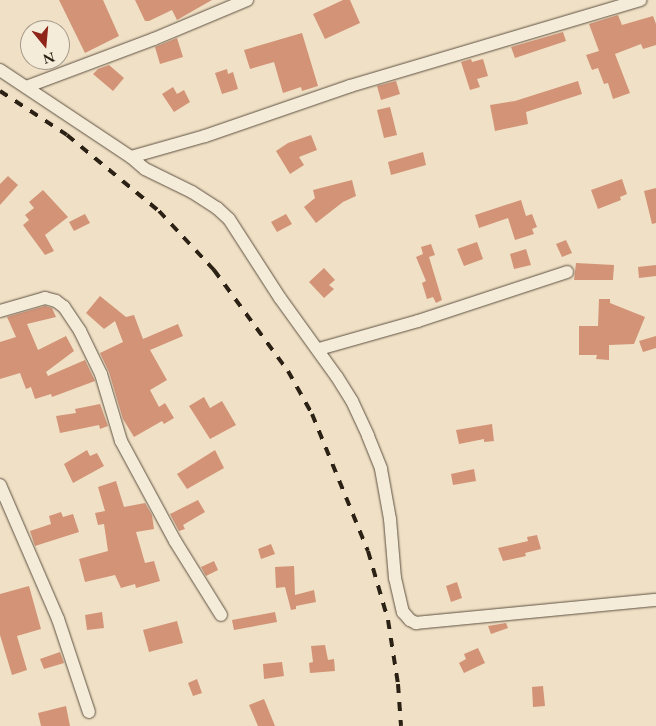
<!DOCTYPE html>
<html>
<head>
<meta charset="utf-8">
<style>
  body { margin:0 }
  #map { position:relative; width:656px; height:726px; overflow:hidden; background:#f0e0c5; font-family:"EB Garamond",serif }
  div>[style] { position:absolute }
  .building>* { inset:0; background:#d29377 }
  .roads { filter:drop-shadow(0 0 1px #5d5141) drop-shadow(0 0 1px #5d5141) }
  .minor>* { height:12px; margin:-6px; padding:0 6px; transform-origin:6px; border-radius:6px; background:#f5ebd9 }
  .rail>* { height:4px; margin-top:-2px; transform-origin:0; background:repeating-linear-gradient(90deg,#2c2115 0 9px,transparent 0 18px) }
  span { translate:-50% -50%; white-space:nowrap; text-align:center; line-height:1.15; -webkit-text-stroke:4px #f5ebd9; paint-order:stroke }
  .north { position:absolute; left:20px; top:20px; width:50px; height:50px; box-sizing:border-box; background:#f5ebd9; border:1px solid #a59a8b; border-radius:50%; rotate:163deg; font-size:14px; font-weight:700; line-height:20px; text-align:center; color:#2c2115 }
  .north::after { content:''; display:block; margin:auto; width:18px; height:22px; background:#8f2418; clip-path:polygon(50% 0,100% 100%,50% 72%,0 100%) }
</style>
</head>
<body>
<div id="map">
  <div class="building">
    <div style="clip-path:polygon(59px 0,103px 0,119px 36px,85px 53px)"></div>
    <div style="clip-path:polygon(135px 0,212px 0,177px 20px,172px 10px,149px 21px,145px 21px)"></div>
    <div style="clip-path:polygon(343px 0,350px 0,360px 23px,325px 39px,313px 14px)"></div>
    <div style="clip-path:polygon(618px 15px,622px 25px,653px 16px,656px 24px,656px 45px,643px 49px,641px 44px,615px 54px,630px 93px,613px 99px,608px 83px,604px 84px,598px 68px,592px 70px,586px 55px,599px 51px,589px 24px)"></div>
    <div style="clip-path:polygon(563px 32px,566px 41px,515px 58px,511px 47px)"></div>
    <div style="clip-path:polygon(302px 33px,318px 86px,302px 91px,301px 87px,283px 93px,274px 62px,250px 69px,244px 50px)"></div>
    <div style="clip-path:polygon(177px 38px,183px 57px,160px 64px,155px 47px)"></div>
    <div style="clip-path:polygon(471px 59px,472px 62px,483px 59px,488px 76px,477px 79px,480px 87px,470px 90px,461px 62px)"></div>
    <div style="clip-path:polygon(109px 65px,124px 78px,113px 91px,93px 74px,98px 69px)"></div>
    <div style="clip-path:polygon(227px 69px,228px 74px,233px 72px,238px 89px,222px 94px,215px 73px)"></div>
    <div style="clip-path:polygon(396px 81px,400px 94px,381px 100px,377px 86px)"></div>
    <div style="clip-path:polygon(578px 81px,582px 94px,526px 112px,528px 124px,495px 131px,490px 105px,515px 101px)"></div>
    <div style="clip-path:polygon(173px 87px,177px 94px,184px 90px,190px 102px,174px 112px,162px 94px)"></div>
    <div style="clip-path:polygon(390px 107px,397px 135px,384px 138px,377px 110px)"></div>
    <div style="clip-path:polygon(311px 135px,317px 150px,299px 157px,304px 165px,290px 174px,276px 151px,288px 143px)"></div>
    <div style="clip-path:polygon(423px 152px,426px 165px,391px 175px,388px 162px)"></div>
    <div style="clip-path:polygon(8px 176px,18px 185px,0 205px,0 184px)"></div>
    <div style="clip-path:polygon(622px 179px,627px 194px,620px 197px,621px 200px,598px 209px,591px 190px)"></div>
    <div style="clip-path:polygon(352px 180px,356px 196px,343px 202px,316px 223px,304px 207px,315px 198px,313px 190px)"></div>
    <div style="clip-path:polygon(656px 188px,656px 223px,652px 224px,644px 191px)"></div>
    <div style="clip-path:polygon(43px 190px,68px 217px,45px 235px,54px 251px,45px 255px,23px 225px,29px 220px,25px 215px,34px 208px,29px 202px)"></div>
    <div style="clip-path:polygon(521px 200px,526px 216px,532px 214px,537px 227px,532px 229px,534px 234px,515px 240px,508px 218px,479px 228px,475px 215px)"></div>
    <div style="clip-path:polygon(85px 214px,90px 223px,74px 231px,69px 222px)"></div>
    <div style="clip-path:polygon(286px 214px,292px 224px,277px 232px,271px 222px)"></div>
    <div style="clip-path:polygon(566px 240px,572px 253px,562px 257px,556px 244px)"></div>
    <div style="clip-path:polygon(477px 242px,483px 259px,464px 266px,457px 249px)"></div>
    <div style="clip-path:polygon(431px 244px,435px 255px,429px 257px,442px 300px,436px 303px,433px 297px,427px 299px,422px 283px,426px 281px,416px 257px,423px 254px,421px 247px)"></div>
    <div style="clip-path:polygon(526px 249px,531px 265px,514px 269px,510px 254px)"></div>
    <div style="clip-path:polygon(576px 263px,614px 265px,613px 280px,574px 280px)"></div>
    <div style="clip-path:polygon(656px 265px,656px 276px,639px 278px,638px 267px)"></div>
    <div style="clip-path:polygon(324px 268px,335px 280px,329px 285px,334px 289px,324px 298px,309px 282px)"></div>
    <div style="clip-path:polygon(100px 296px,126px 317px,134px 315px,143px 339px,178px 324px,183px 336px,150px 350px,167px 380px,150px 390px,159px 407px,165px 403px,174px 418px,164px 424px,162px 421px,134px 437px,123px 419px,109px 372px,100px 353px,123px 342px,115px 321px,104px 329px,86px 313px)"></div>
    <div style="clip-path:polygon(599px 299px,610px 299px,610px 303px,645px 317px,634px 344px,609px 345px,609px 360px,596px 359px,597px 355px,579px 355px,579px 326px,598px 326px)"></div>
    <div style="clip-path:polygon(45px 306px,52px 308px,56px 317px,27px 324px,38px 350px,66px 336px,74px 351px,46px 372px,48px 376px,85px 360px,95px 381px,52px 397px,51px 394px,35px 399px,31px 387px,26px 389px,20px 373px,0 379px,0 342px,16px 337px,7px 317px)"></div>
    <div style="clip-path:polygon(656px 336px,656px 348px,643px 352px,639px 341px)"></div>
    <div style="clip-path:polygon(204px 397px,210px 408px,222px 401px,236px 425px,210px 439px,189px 406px)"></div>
    <div style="clip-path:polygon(100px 404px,108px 426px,100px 429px,99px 425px,60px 433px,56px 416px,76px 413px,75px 409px)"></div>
    <div style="clip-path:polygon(492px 424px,494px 441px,484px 442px,484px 439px,459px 444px,456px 430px)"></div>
    <div style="clip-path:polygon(87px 450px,90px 456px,97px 453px,104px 466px,73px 483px,64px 464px)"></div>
    <div style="clip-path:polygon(215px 450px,224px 468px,187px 489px,177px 474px)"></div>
    <div style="clip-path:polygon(474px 469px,476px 481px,453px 485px,451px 474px)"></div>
    <div style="clip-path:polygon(116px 481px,124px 507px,145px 503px,152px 515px,154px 529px,136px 532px,145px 563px,154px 561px,160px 581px,136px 588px,135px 584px,121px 588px,115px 575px,85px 582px,79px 559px,108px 551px,104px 524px,98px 525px,95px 513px,105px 511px,98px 487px)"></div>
    <div style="clip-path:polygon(198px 500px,205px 512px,183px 525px,185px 529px,179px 531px,170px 514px)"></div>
    <div style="clip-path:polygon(61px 512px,63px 517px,73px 514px,79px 532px,35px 546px,30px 531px,51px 524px,49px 516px)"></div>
    <div style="clip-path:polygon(537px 535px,541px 549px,525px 553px,526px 556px,503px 561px,498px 548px,528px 541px,527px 537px)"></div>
    <div style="clip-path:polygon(271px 544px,275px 554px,261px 559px,258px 549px)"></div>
    <div style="clip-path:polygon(214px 561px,218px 570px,206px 576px,201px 567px)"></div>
    <div style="clip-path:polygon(294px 566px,295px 595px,314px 590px,316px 602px,296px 606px,296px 609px,291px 610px,285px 587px,276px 588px,275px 567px)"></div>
    <div style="clip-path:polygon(457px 582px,462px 598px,451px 602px,446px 586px)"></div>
    <div style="clip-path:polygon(29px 586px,41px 629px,17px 636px,27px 670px,12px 675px,0 635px,0 594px)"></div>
    <div style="clip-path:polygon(102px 612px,104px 628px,87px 630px,85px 615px)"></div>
    <div style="clip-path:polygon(275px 612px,277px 622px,234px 630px,232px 620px)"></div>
    <div style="clip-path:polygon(177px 621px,183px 643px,149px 652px,143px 630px)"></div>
    <div style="clip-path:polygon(506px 623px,508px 628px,491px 634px,488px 626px)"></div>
    <div style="clip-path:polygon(325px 645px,328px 660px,334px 659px,335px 671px,310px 673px,309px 663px,313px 662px,311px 646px)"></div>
    <div style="clip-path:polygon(478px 648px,485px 663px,464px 673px,459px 663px,466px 659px,464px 654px)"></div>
    <div style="clip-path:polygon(60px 652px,64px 663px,44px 669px,40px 659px)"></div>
    <div style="clip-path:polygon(282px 662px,284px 676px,264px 679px,263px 664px)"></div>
    <div style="clip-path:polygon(197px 679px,202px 693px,193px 696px,188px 683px)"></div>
    <div style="clip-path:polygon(543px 686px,545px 706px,533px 707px,532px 687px)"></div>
    <div style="clip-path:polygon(264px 699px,275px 726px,258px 726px,249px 705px)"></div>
    <div style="clip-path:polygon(66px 706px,70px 726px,41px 726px,38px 713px)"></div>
  </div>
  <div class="roads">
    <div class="minor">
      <div style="left:0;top:70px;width:157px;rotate:33.6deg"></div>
      <div style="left:131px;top:157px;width:18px;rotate:41deg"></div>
      <div style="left:145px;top:169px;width:52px;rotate:26.1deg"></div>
      <div style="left:192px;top:192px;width:30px;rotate:33deg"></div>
      <div style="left:217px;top:208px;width:16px;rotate:43deg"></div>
      <div style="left:229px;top:219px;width:94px;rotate:57.2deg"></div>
      <div style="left:280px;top:298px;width:97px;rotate:54.2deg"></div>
      <div style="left:337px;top:377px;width:28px;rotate:58deg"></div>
      <div style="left:352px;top:401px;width:38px;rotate:65deg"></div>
      <div style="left:368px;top:436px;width:35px;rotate:68deg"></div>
      <div style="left:381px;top:469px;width:51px;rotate:79.8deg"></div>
      <div style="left:390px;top:519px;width:59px;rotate:85.2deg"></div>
      <div style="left:395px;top:578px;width:35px;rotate:77deg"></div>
      <div style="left:403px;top:612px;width:11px;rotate:49deg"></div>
      <div style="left:410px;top:620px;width:7px;rotate:27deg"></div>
      <div style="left:416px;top:623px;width:241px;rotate:-5.5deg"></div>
      <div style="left:26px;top:87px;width:137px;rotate:-20.6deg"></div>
      <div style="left:154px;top:39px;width:101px;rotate:-22.8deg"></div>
      <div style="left:131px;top:157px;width:77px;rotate:-15.8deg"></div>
      <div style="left:205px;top:136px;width:153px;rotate:-19deg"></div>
      <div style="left:350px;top:86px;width:303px;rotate:-16.5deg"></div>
      <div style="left:0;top:311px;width:47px;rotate:-16.1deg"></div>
      <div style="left:45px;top:298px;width:11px;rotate:15deg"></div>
      <div style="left:56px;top:301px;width:10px;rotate:37deg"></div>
      <div style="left:64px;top:307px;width:29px;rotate:56deg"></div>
      <div style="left:80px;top:331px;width:48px;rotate:64deg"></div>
      <div style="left:101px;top:374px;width:70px;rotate:73.4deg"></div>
      <div style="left:121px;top:441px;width:114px;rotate:61.6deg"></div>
      <div style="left:175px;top:541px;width:87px;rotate:58.1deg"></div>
      <div style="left:319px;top:349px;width:103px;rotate:-15.8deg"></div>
      <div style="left:418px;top:321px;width:157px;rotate:-18.2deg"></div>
      <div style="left:0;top:485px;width:146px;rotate:66.6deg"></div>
      <div style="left:58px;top:619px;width:98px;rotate:71.6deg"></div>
    </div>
  </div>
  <div class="rail">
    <div style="left:0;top:91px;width:80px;rotate:33.3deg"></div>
    <div style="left:67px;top:135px;width:119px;rotate:39.6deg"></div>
    <div style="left:159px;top:211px;width:81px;rotate:47deg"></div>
    <div style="left:214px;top:270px;width:125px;rotate:53.8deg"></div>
    <div style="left:288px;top:371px;width:49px;rotate:60.8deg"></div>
    <div style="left:312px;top:414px;width:148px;rotate:67.8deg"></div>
    <div style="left:368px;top:551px;width:72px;rotate:73.8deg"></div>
    <div style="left:388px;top:620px;width:65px;rotate:81.1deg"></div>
    <div style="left:398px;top:684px;width:42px;rotate:85.9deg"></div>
  </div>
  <div class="north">N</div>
</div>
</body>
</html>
